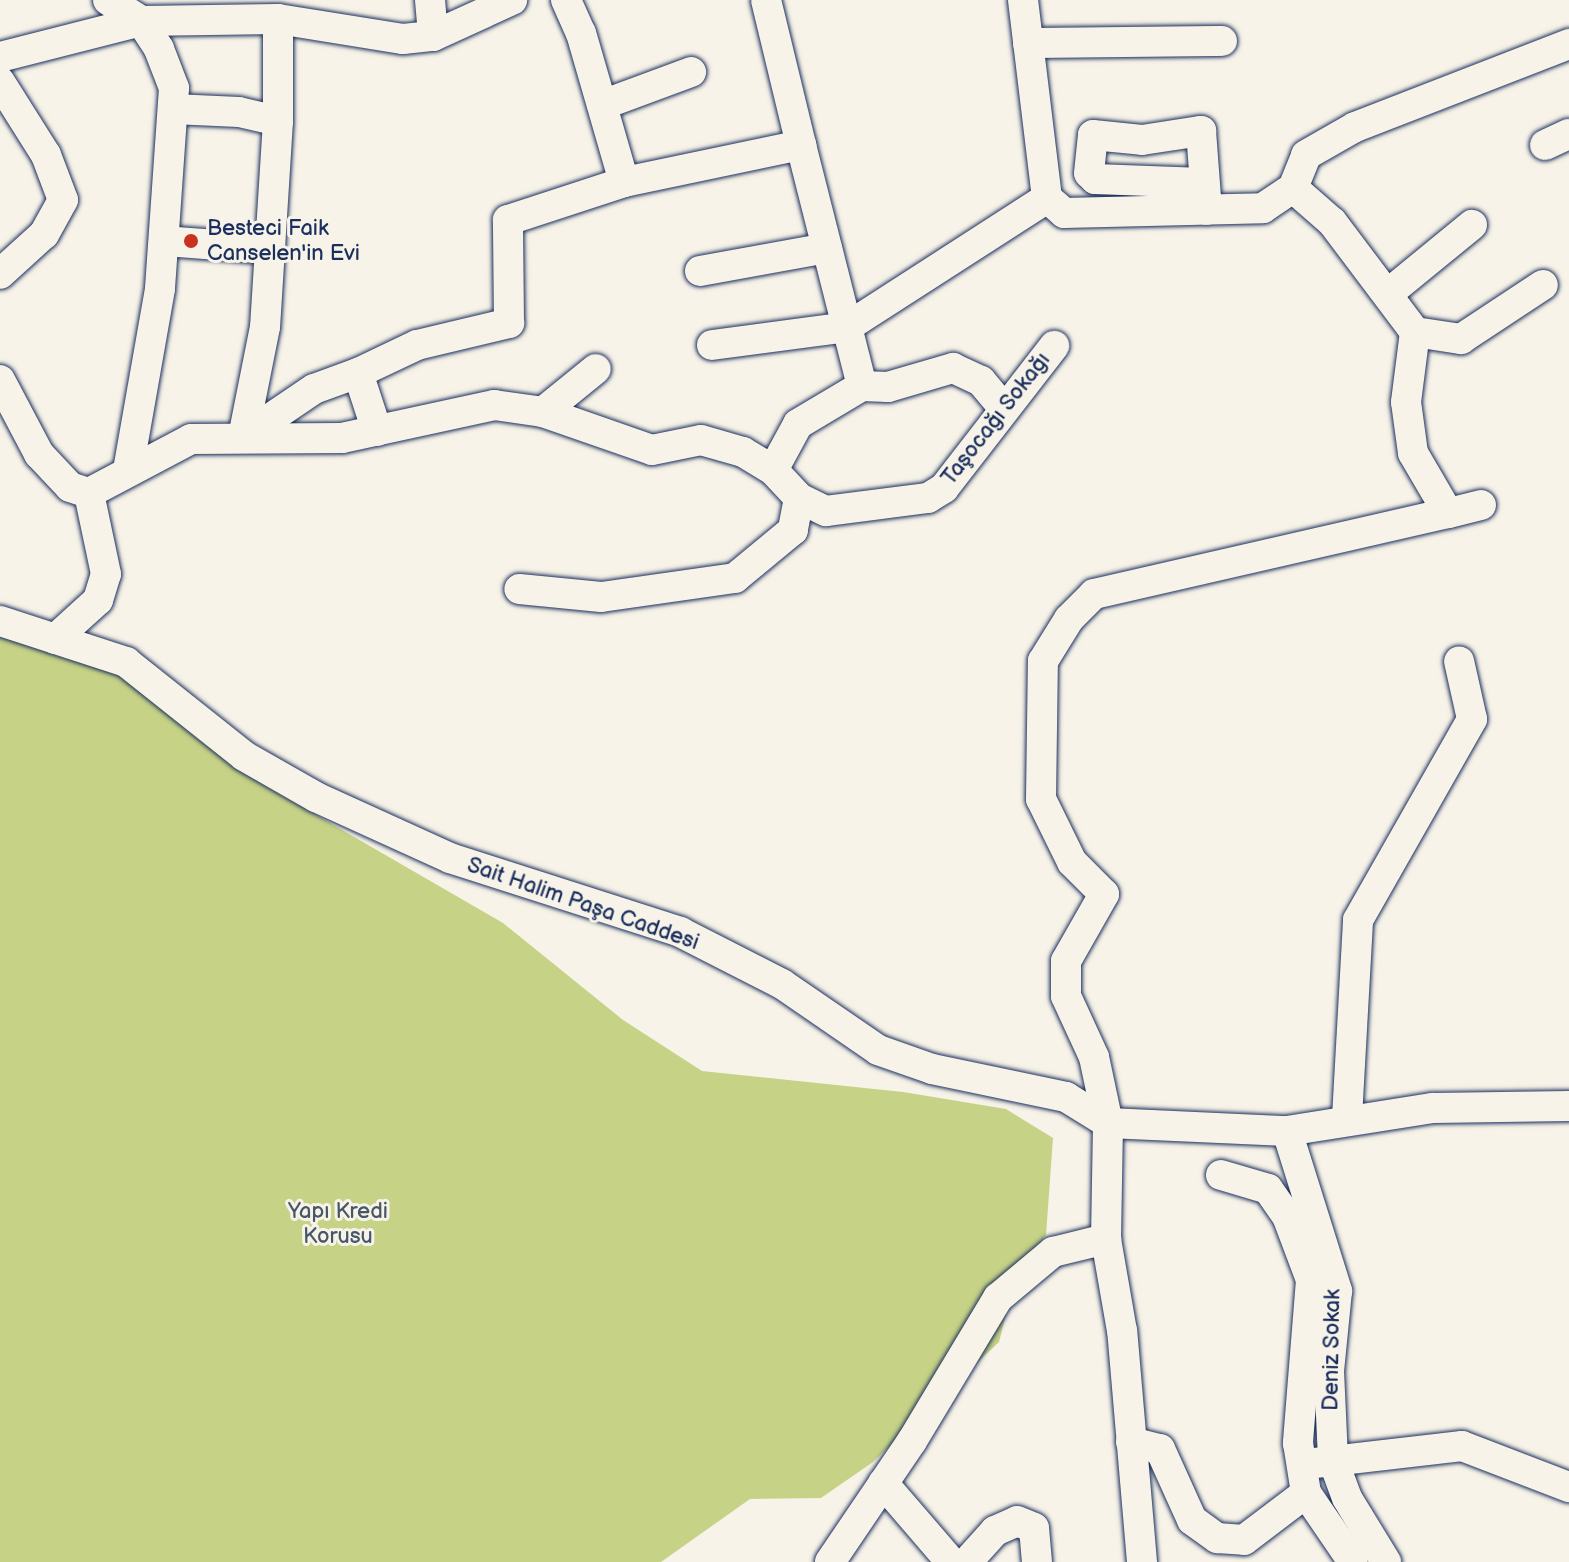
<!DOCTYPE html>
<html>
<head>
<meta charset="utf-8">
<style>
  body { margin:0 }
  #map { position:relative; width:1569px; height:1562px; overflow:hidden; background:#f7f3e8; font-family:"Balsamiq Sans",sans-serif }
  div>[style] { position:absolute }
  .green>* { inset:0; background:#c6d286 }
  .roads { filter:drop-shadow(0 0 2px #1b2f5e) drop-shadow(0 0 2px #1b2f5e) }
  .minor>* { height:30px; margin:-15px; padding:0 15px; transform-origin:15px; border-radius:15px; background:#f7f3e8 }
  .dots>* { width:22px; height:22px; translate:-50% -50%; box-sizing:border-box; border:4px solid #f7f3e8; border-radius:50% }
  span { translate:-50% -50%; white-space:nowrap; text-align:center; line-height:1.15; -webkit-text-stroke:6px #f7f3e8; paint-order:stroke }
  .poi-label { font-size:22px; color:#1b2f5e }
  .left { translate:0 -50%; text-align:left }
  .street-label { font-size:22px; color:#1b2f5e }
  .park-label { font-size:22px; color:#465868 }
</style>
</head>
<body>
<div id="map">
  <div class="green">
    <div style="clip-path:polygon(0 637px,112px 666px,235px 768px,503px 923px,623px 1020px,702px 1071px,903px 1092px,1006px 1109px,1053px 1138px,1046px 1235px,1018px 1268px,999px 1342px,873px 1462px,821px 1498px,750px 1499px,661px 1562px,0 1562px)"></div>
  </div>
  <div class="roads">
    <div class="minor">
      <div style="left:108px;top:0;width:39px;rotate:32deg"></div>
      <div style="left:141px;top:21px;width:33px;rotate:57deg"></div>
      <div style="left:159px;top:49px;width:42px;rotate:69deg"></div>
      <div style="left:174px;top:88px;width:201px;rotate:94deg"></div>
      <div style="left:160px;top:289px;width:185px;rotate:100deg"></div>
      <div style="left:430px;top:0;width:36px;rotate:85deg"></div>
      <div style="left:566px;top:0;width:36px;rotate:66deg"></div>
      <div style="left:581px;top:33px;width:155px;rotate:73.9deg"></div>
      <div style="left:624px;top:182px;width:181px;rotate:-11.8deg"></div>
      <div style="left:801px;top:145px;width:249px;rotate:75.8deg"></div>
      <div style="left:766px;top:0;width:149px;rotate:76.4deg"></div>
      <div style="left:1023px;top:0;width:199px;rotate:83.1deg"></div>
      <div style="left:1047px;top:198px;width:23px;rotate:41deg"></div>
      <div style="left:1064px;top:213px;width:199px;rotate:-1.4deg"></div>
      <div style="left:1263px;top:208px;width:36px;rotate:-34deg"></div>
      <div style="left:278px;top:19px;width:102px;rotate:90deg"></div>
      <div style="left:1028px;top:43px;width:194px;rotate:-0.6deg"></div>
      <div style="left:0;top:57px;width:146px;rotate:-14.3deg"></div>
      <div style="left:141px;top:21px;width:137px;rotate:-0.8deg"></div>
      <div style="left:278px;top:19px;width:127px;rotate:9.1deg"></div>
      <div style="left:403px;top:39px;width:30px;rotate:-6deg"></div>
      <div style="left:433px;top:36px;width:87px;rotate:-24.5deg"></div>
      <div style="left:0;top:82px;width:86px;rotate:57.8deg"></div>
      <div style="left:46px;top:155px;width:48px;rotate:69.3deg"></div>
      <div style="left:63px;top:200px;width:39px;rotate:119deg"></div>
      <div style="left:44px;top:234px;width:59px;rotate:137.7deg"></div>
      <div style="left:602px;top:105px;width:95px;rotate:-20.3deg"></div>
      <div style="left:173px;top:109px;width:66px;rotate:2.6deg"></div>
      <div style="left:239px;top:112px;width:40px;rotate:13deg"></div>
      <div style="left:278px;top:121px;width:206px;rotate:93.6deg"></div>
      <div style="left:265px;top:327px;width:112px;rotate:101.3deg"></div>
      <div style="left:1545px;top:145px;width:26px;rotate:-25deg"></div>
      <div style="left:1203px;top:183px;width:108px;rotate:-177.9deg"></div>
      <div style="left:1095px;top:179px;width:8px;rotate:-135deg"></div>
      <div style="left:1089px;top:173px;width:38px;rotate:-84deg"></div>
      <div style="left:1093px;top:135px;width:49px;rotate:5.8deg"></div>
      <div style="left:1142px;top:140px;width:60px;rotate:-8.7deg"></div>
      <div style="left:1201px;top:131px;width:79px;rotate:85.7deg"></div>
      <div style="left:164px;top:241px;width:106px;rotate:4.3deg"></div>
      <div style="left:700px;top:271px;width:129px;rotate:-10.3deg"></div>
      <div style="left:1390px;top:292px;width:106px;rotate:-39.3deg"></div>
      <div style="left:1415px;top:332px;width:47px;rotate:8.7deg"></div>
      <div style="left:1461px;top:339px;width:98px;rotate:-33.4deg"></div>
      <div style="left:712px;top:345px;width:136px;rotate:-7.6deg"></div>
      <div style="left:847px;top:327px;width:238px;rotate:-32.8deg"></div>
      <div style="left:0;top:380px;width:84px;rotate:62.2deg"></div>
      <div style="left:39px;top:454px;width:45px;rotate:46.8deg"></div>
      <div style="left:70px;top:487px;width:20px;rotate:18deg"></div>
      <div style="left:89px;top:493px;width:115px;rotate:-27.9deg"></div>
      <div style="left:191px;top:439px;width:151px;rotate:-0.4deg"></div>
      <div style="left:342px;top:438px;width:156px;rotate:-12.2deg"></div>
      <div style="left:494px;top:405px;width:49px;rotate:8.1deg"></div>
      <div style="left:543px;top:412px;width:115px;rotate:19.2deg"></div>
      <div style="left:652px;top:450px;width:50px;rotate:-11.5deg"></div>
      <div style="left:701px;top:440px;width:44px;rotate:15.9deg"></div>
      <div style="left:743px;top:452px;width:35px;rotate:31deg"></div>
      <div style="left:773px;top:470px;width:38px;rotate:47deg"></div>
      <div style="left:799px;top:498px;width:33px;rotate:101deg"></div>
      <div style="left:793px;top:530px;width:75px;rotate:140.4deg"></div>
      <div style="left:735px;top:578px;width:135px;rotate:171.9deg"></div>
      <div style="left:601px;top:597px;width:82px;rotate:-174.4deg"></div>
      <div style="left:543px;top:412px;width:68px;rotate:-39.1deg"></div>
      <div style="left:377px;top:431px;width:61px;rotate:-108.1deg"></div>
      <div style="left:358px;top:373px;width:65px;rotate:-25.4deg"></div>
      <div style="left:417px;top:345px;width:95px;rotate:-13.4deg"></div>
      <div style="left:509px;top:323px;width:103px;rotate:-90.6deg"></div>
      <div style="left:508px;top:220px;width:122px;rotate:-18.1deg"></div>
      <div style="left:243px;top:437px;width:86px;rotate:-34.1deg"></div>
      <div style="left:314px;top:389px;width:47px;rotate:-20deg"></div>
      <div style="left:773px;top:470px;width:52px;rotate:-61.5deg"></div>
      <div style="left:798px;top:424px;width:74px;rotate:-30.7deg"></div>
      <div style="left:862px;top:386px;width:26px;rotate:2deg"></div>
      <div style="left:888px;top:387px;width:68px;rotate:-16.3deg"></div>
      <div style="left:953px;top:368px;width:31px;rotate:25deg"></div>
      <div style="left:981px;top:381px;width:35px;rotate:50deg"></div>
      <div style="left:799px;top:498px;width:30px;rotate:26deg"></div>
      <div style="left:826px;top:511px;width:103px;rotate:-7.3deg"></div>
      <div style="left:928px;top:498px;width:19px;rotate:-32deg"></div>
      <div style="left:944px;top:488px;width:180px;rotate:-52.2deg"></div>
      <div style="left:1481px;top:505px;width:34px;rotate:166deg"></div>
      <div style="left:1448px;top:513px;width:69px;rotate:-120.3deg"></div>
      <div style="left:1413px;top:453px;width:51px;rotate:-97.8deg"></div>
      <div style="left:1406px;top:402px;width:71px;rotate:-82.7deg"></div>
      <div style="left:1415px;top:332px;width:138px;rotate:-127deg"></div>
      <div style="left:1332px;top:222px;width:52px;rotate:-138.9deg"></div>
      <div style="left:1293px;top:188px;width:35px;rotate:-68deg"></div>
      <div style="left:1306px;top:155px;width:56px;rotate:-29.7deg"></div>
      <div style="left:1355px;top:127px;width:230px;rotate:-21.2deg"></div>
      <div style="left:0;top:621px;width:133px;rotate:18deg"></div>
      <div style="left:126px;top:662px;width:151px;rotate:38.5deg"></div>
      <div style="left:244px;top:756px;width:83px;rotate:29.7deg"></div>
      <div style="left:316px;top:797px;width:147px;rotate:24.5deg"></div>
      <div style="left:450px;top:858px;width:242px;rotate:17.8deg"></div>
      <div style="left:680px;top:932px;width:114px;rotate:27deg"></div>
      <div style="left:782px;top:984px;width:116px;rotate:34.5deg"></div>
      <div style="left:878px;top:1050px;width:57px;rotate:19.4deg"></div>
      <div style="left:932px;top:1069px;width:137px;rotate:11.8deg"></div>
      <div style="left:1066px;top:1097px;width:49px;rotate:31.8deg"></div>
      <div style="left:1108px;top:1123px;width:179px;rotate:2.6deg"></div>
      <div style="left:1287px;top:1131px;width:148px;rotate:-9deg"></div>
      <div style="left:1433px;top:1108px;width:136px;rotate:-0.8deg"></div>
      <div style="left:55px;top:639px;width:58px;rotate:-42.2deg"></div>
      <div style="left:98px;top:600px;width:27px;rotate:-73deg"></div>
      <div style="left:106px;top:574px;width:83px;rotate:-101.9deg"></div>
      <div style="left:1347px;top:1118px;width:198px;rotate:-86.8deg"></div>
      <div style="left:1358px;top:920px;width:231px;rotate:-60.4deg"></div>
      <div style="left:1472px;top:719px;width:59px;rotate:-102.6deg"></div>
      <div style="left:1287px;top:1131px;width:168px;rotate:72.6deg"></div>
      <div style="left:1337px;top:1291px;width:80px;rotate:95.7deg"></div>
      <div style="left:1329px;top:1371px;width:89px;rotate:87.4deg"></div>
      <div style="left:1333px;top:1460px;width:40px;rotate:69.8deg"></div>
      <div style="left:1347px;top:1498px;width:75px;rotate:58.6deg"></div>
      <div style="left:1221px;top:1175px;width:49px;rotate:16.6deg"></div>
      <div style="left:1268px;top:1189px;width:33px;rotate:55deg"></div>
      <div style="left:1287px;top:1216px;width:68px;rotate:69.4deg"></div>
      <div style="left:1311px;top:1280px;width:164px;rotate:94.6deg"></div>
      <div style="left:1298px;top:1443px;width:51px;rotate:80.9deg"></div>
      <div style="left:1306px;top:1493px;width:83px;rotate:55.7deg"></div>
      <div style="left:1131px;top:1442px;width:30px;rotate:14deg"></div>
      <div style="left:1160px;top:1449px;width:78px;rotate:65.7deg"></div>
      <div style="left:1192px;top:1520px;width:31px;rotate:36deg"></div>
      <div style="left:1217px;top:1538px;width:27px;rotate:4deg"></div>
      <div style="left:1244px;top:1540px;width:78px;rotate:-37.2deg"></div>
      <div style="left:1315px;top:1463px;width:148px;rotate:-6.6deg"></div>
      <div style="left:1462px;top:1446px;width:115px;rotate:21deg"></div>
      <div style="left:883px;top:1483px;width:104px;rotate:49.3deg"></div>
      <div style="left:830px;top:1562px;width:146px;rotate:-55.9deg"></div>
      <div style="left:912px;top:1441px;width:167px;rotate:-59deg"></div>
      <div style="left:998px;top:1298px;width:72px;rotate:-39.9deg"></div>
      <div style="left:1053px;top:1252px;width:55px;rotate:-13.8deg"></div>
      <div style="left:967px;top:1562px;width:42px;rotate:-47.9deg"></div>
      <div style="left:995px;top:1531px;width:24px;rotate:-24deg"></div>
      <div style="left:1017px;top:1521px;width:18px;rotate:22deg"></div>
      <div style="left:1034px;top:1528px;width:34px;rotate:85deg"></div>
      <div style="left:1142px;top:1562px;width:232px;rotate:-94.9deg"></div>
      <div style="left:1122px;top:1331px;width:93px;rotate:-99.9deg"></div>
      <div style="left:1106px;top:1239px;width:116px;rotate:-89deg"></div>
      <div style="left:1108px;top:1123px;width:67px;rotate:-102deg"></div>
      <div style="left:1094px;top:1057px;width:67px;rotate:-114.7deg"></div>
      <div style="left:1066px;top:996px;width:35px;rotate:-90deg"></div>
      <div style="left:1066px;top:961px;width:77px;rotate:-60.4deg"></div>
      <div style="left:1104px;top:894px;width:45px;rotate:-135deg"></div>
      <div style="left:1072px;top:862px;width:70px;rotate:-116.2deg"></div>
      <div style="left:1041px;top:799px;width:138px;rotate:-89.2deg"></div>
      <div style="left:1043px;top:661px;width:49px;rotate:-58.2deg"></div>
      <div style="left:1069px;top:619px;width:35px;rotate:-45deg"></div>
      <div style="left:1094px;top:594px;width:363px;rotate:-12.9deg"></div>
    </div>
  </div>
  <div class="dots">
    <div style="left:191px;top:241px;background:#c8321e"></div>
  </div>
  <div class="poi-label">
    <span class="left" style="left:207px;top:241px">Besteci Faik<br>Canselen'in Evi</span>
  </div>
  <div class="street-label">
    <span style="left:996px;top:419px;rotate:-52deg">Taşocağı Sokağı</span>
    <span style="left:583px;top:904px;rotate:19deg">Sait Halim Paşa Caddesi</span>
    <span style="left:1332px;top:1350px;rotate:-89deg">Deniz Sokak</span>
  </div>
  <div class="park-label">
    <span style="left:338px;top:1224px">Yapı Kredi<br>Korusu</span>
  </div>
</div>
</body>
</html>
